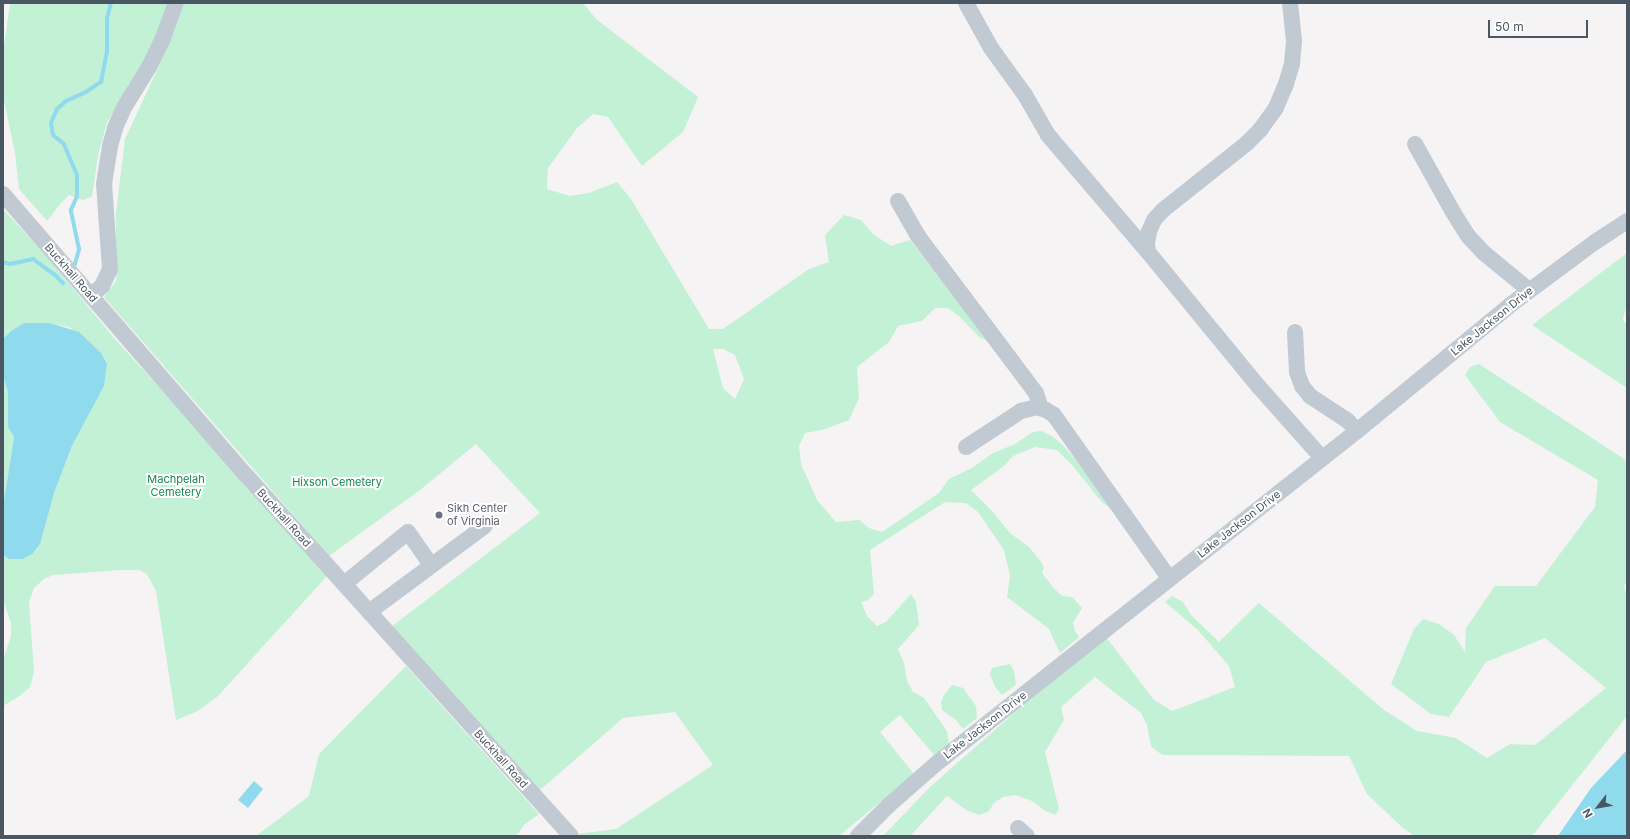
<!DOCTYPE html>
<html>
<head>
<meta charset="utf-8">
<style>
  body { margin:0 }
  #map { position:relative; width:1630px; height:839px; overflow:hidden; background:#f5f3f3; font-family:Inter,sans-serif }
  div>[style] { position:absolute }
  .green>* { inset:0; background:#c3f1d5 }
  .water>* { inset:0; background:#90daee }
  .stream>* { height:4px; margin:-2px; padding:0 2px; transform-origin:2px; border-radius:2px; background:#90daee }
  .minor>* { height:16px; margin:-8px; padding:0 8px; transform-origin:8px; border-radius:8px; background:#c1cad2 }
  .dots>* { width:11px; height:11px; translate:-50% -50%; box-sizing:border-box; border:2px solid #fff; border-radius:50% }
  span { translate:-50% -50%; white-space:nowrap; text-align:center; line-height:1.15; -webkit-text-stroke:4px #fff; paint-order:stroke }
  .street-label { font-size:11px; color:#4a5661 }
  .park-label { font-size:11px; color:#17864f }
  .worship-label { font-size:11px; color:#5b616d }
  .left { translate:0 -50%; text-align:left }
  .frame { position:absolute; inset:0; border:4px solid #4a5661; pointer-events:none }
  .north { position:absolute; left:1578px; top:787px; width:40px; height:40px; -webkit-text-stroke:3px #fff; paint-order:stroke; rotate:239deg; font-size:11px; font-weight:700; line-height:16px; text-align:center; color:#4a5661 }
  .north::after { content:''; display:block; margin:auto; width:14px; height:18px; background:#4a5661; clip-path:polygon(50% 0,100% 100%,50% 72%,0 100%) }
  .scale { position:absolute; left:1488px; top:20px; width:100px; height:18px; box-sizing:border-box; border:2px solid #4a5661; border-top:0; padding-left:5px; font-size:12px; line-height:14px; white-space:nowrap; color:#4a5661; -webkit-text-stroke:3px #fff; paint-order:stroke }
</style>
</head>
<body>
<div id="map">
  <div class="green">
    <div style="clip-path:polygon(evenodd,10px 3px,583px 3px,596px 19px,698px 97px,683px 132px,642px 166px,608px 117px,593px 114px,577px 128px,548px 168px,547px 189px,570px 196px,589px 193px,617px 182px,631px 199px,709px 329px,723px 329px,809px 269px,829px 262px,825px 235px,844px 215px,861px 220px,874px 235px,891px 246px,910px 240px,990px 342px,979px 337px,960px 317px,948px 308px,935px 308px,922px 321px,898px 326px,889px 342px,857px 367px,859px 398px,849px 420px,822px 430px,805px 433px,799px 446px,801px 464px,817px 500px,836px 522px,859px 520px,869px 528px,882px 532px,939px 493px,949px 479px,972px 468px,993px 453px,1015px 444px,1033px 432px,1041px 431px,1052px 436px,1063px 445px,1077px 462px,1113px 511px,1101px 501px,1072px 465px,1057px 450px,1035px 447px,1013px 456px,1004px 466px,971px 490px,992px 511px,1011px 534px,1029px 547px,1042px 563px,1044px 568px,1042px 573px,1052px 586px,1062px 596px,1072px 597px,1082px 608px,1073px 623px,1075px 631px,1079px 637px,1060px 653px,1049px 629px,1007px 597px,1010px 576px,1004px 550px,978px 512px,966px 503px,945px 502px,870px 550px,874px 594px,868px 600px,861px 602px,867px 616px,877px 626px,886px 622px,911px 594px,916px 602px,919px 625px,898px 649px,904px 663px,907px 681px,913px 692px,924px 698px,947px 731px,949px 745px,935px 756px,900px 715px,880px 732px,914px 774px,839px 836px,580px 836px,578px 834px,616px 829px,713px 765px,675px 712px,623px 718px,540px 790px,391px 627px,540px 513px,476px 444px,420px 490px,329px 556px,104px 297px,116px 281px,116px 213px,125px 139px,159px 66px,142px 89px,118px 107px,107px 122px,98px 156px,92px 197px,83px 200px,69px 195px,61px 203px,47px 221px,19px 189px,15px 153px,3px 96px,3px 54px,10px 3px,713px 349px,723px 349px,735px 355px,744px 379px,735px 399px,723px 388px,713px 349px)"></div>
    <div style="clip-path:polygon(3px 209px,45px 254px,114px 338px,191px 422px,242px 483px,327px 576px,218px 696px,198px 711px,176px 720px,156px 591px,147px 574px,139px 570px,120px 570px,53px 575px,44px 579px,34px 588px,29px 602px,34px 672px,30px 687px,21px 695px,3px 706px,3px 660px,11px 636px,11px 623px,3px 600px,3px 555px,9px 559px,54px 493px,72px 446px,104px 386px,107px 364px,71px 328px,50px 323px,24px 323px,11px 331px,3px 339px)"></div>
    <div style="clip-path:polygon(1627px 253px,1627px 304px,1623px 319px,1627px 326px,1627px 388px,1532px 325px)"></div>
    <div style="clip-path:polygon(1479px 364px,1627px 461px,1627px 581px,1624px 586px,1627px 598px,1627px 716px,1532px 836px,1415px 836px,1403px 828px,1367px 794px,1349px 756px,1162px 755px,1151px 746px,1147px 725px,1141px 713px,1095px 677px,1061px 707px,1064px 720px,1045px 752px,1059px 809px,1055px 815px,1044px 810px,1032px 801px,1015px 795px,1003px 797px,994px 803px,988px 812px,979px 815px,966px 810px,947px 796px,910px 836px,883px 836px,930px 787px,1031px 698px,1106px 637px,1154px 700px,1172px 711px,1235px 687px,1229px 666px,1198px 630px,1165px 602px,1172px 596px,1183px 602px,1191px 615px,1219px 642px,1259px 603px,1384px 710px,1417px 731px,1456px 738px,1487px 758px,1510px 744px,1535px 745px,1606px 688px,1545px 638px,1486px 662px,1449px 717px,1431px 714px,1391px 684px,1414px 629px,1423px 619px,1439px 624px,1454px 635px,1465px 652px,1466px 628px,1495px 586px,1536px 586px,1595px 507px,1598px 480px,1500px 422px,1465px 375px,1470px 367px)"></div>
    <div style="clip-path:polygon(3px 376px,8px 392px,8px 427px,14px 437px,3px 507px)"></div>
    <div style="clip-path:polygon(1010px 664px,1014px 671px,1016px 685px,1002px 695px,995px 687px,990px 674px,992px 668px)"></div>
    <div style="clip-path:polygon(406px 666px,539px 814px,524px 825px,516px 836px,256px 836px,309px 796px,319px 754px)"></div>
    <div style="clip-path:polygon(952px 685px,963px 688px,976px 706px,977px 718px,963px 729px,956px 720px,942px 710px,941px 702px,944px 695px)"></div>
  </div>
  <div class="water">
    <div style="clip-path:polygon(24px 323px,50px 323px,79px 332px,101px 353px,107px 364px,104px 386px,72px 446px,54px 493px,40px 544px,32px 554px,23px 559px,9px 559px,3px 555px,3px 507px,14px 437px,8px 427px,8px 392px,3px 376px,3px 339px,11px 331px)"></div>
    <div style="clip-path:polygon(1627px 750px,1627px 836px,1558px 836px,1591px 788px)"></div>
    <div style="clip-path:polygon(254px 781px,263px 789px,248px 808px,238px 800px)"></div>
  </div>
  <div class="stream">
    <div style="left:3px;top:262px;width:7px;rotate:16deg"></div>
    <div style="left:10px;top:264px;width:24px;rotate:-12deg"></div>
    <div style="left:33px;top:259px;width:26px;rotate:36deg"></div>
    <div style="left:54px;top:274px;width:13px;rotate:45deg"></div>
    <div style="left:74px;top:267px;width:19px;rotate:-74deg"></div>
    <div style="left:79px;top:249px;width:40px;rotate:-102deg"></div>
    <div style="left:71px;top:210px;width:15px;rotate:-67deg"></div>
    <div style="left:77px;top:196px;width:21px;rotate:-90deg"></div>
    <div style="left:77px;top:175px;width:34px;rotate:-113deg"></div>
    <div style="left:64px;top:144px;width:14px;rotate:-141deg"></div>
    <div style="left:53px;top:135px;width:12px;rotate:-99deg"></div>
    <div style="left:51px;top:123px;width:15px;rotate:-67deg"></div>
    <div style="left:57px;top:109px;width:12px;rotate:-42deg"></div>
    <div style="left:66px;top:101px;width:22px;rotate:-24deg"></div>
    <div style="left:86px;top:92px;width:18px;rotate:-34deg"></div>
    <div style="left:101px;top:82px;width:32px;rotate:-79deg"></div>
    <div style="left:107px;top:51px;width:33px;rotate:-90deg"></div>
    <div style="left:107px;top:18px;width:16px;rotate:-75deg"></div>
  </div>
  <div class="minor">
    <div style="left:966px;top:3px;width:51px;rotate:60.9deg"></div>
    <div style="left:991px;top:48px;width:58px;rotate:54.1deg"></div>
    <div style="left:1025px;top:95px;width:46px;rotate:60.1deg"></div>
    <div style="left:1048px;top:135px;width:154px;rotate:49.5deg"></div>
    <div style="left:1290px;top:3px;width:38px;rotate:84deg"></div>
    <div style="left:1294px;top:41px;width:23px;rotate:95deg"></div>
    <div style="left:1292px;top:64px;width:21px;rotate:107deg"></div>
    <div style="left:1286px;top:84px;width:26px;rotate:113deg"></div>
    <div style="left:1276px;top:108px;width:26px;rotate:126deg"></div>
    <div style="left:1261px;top:129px;width:21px;rotate:135deg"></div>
    <div style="left:1246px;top:144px;width:106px;rotate:141.5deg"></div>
    <div style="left:1163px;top:210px;width:13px;rotate:132deg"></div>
    <div style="left:1154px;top:220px;width:12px;rotate:114deg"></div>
    <div style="left:1149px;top:231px;width:12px;rotate:99deg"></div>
    <div style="left:1147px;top:243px;width:9px;rotate:84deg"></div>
    <div style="left:1148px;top:252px;width:175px;rotate:50.6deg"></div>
    <div style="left:1259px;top:387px;width:95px;rotate:48.4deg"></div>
    <div style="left:1415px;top:144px;width:78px;rotate:60.8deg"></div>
    <div style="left:1453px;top:212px;width:28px;rotate:58deg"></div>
    <div style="left:1468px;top:236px;width:23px;rotate:47deg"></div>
    <div style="left:1484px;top:253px;width:58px;rotate:39.4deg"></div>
    <div style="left:3px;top:194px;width:370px;rotate:49.2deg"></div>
    <div style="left:245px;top:474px;width:487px;rotate:48deg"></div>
    <div style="left:898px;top:201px;width:40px;rotate:60.3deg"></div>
    <div style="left:918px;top:236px;width:196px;rotate:53.1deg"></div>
    <div style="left:1036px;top:393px;width:16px;rotate:72deg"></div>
    <div style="left:91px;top:296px;width:15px;rotate:-42deg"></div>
    <div style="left:102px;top:286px;width:19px;rotate:-65deg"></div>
    <div style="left:110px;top:269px;width:85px;rotate:-94deg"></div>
    <div style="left:104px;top:184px;width:38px;rotate:-81deg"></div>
    <div style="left:110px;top:146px;width:19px;rotate:-74deg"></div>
    <div style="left:115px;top:128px;width:24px;rotate:-66deg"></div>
    <div style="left:125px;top:106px;width:46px;rotate:-58.4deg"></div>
    <div style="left:149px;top:67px;width:32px;rotate:-64deg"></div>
    <div style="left:163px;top:38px;width:37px;rotate:-70deg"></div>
    <div style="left:1295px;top:332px;width:40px;rotate:87.1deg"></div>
    <div style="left:1297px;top:372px;width:15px;rotate:70deg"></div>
    <div style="left:1302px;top:386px;width:13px;rotate:51deg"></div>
    <div style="left:1310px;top:396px;width:45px;rotate:33.3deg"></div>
    <div style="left:1348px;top:421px;width:13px;rotate:48deg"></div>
    <div style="left:966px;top:447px;width:66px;rotate:-33.2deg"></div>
    <div style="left:1021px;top:411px;width:16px;rotate:-14deg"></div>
    <div style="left:1037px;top:407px;width:9px;rotate:18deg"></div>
    <div style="left:1046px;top:410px;width:9px;rotate:32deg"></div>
    <div style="left:1054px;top:415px;width:199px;rotate:54.8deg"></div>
    <div style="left:344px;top:584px;width:82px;rotate:-39.1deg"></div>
    <div style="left:408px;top:532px;width:40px;rotate:55.1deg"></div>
    <div style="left:369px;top:612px;width:144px;rotate:-36.6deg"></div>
    <div style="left:1018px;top:828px;width:12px;rotate:42deg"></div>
    <div style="left:858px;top:836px;width:44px;rotate:-45deg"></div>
    <div style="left:889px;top:805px;width:64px;rotate:-41.2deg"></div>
    <div style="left:937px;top:763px;width:535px;rotate:-38.33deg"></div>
    <div style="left:1357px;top:431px;width:197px;rotate:-39.4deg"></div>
    <div style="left:1509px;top:306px;width:107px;rotate:-36.7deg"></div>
    <div style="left:1595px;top:242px;width:38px;rotate:-33deg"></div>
  </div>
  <div class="dots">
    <div style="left:439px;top:515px;background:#6b7280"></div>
  </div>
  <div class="street-label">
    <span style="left:71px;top:273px;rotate:49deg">Buckhall Road</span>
    <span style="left:1492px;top:321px;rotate:-39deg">Lake Jackson Drive</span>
    <span style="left:284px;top:518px;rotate:48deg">Buckhall Road</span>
    <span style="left:1239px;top:524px;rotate:-38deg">Lake Jackson Drive</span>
    <span style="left:985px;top:725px;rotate:-38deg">Lake Jackson Drive</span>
    <span style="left:501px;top:759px;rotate:48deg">Buckhall Road</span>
  </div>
  <div class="park-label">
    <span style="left:176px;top:486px">Machpelah<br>Cemetery</span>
    <span style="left:337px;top:482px">Hixson Cemetery</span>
  </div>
  <div class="worship-label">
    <span class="left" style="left:447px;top:515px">Sikh Center<br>of Virginia</span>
  </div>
  <div class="frame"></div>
  <div class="north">N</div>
  <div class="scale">50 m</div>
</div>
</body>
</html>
